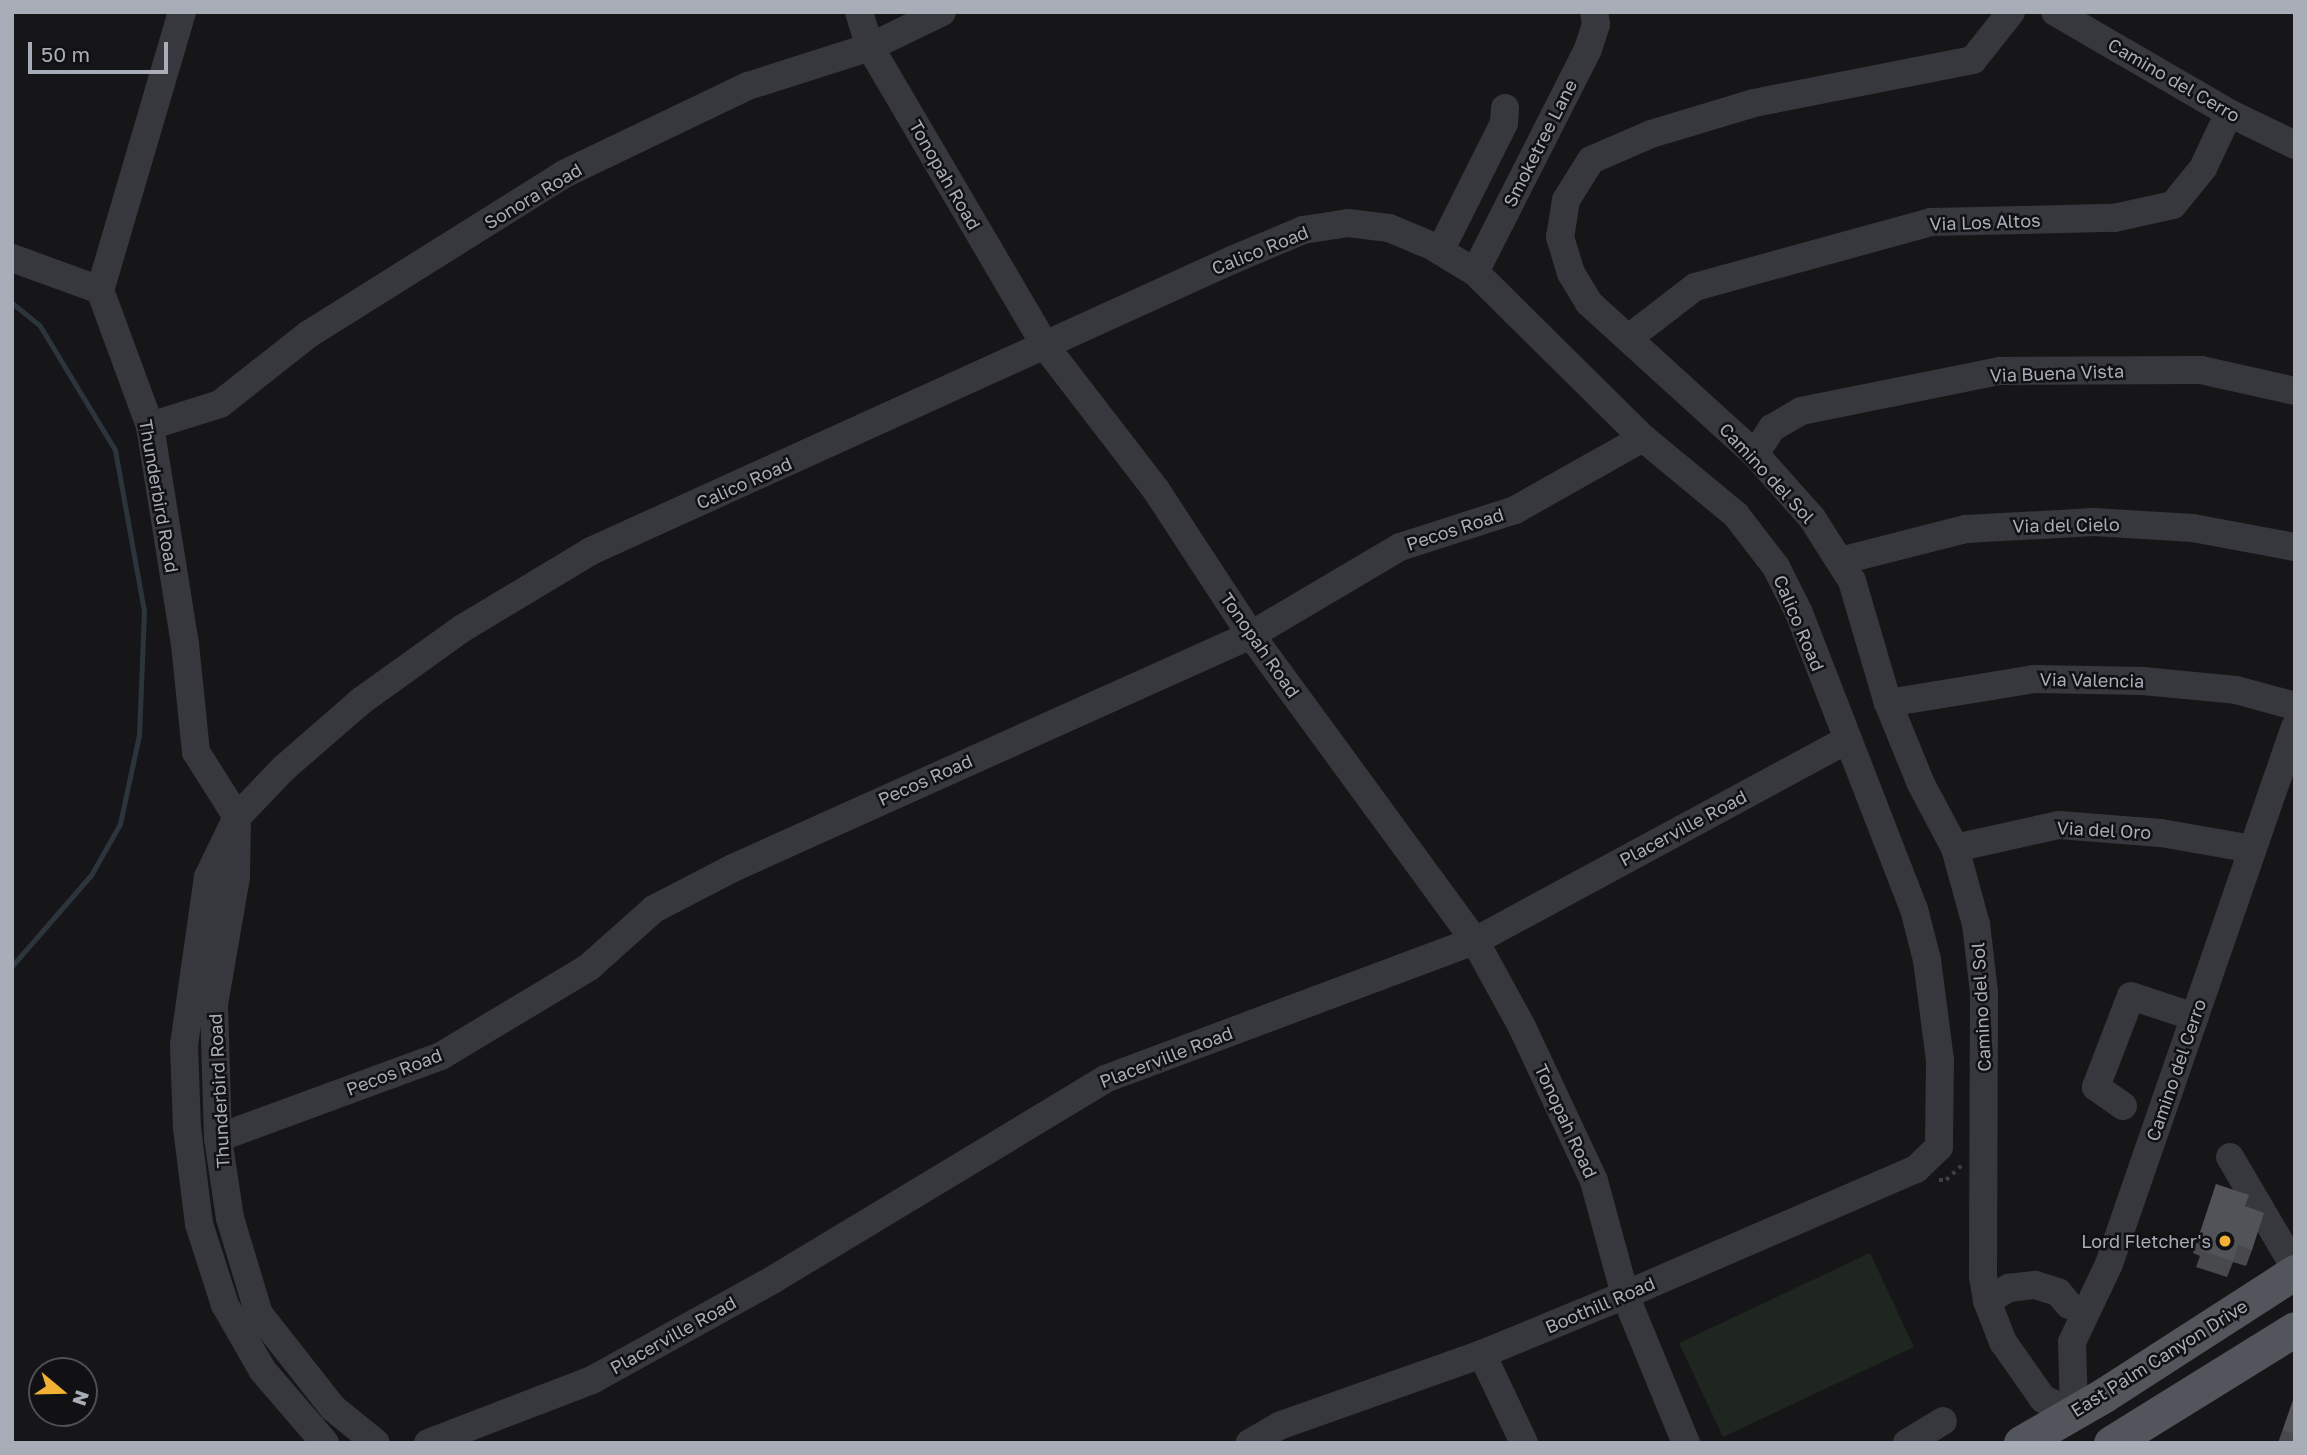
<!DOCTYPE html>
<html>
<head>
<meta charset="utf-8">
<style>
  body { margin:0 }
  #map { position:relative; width:2307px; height:1455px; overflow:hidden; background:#161618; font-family:"Golos Text",sans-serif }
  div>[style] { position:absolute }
  .green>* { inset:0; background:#1e261f }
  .stream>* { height:5px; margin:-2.5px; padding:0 2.5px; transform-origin:2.5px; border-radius:2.5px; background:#2c353c }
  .path>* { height:3.5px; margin-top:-1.75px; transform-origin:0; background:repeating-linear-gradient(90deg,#3d3f44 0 3.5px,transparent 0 8.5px) }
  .minor>* { height:28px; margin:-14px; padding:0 14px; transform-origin:14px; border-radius:14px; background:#37383d }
  .major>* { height:35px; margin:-17.5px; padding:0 17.5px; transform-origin:17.5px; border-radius:17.5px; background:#53555c }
  .wall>* { inset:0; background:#47494d }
  .building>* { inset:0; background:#525359 }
  .dots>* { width:19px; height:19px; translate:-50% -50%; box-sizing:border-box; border:4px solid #111113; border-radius:50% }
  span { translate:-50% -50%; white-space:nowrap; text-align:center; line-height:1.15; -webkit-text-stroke:5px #111113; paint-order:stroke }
  .street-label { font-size:18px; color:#a8adb8 }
  .poi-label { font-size:18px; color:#a8adb8 }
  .right { translate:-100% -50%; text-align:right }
  .frame { position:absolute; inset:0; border:14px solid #a8adb8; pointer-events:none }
  .north { position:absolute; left:28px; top:1357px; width:70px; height:70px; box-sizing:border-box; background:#111113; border:2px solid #4d4f55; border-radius:50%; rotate:109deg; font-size:19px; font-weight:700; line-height:28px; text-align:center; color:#a8adb8 }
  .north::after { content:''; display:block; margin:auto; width:24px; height:32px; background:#f2b134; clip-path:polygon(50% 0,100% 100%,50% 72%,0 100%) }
  .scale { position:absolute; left:28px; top:42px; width:140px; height:32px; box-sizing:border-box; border:4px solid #a8adb8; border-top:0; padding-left:9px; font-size:21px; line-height:24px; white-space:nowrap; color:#a8adb8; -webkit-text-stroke:5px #111113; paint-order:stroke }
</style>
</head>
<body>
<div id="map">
  <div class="green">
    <div style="clip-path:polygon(1870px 1253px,1914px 1347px,1723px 1437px,1679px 1343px)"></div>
  </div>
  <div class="stream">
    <div style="left:12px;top:303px;width:36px;rotate:39deg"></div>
    <div style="left:40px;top:326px;width:145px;rotate:58.8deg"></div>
    <div style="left:115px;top:450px;width:164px;rotate:79.8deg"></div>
    <div style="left:144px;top:611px;width:124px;rotate:92.3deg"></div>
    <div style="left:139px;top:735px;width:91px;rotate:102.1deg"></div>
    <div style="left:120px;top:824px;width:59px;rotate:119.6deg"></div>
    <div style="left:91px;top:875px;width:121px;rotate:131deg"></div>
  </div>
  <div class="path">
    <div style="left:1939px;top:1180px;width:7px"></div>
    <div style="left:1946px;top:1180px;width:21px;rotate:-43deg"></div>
  </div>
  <div class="minor">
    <div style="left:182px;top:12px;width:290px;rotate:106.4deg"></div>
    <div style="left:100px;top:290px;width:145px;rotate:69.8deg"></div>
    <div style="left:150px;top:426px;width:221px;rotate:80.9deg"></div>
    <div style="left:185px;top:644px;width:109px;rotate:84.2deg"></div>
    <div style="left:196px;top:752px;width:77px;rotate:57.8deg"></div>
    <div style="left:237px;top:817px;width:60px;rotate:91deg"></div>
    <div style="left:236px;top:877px;width:130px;rotate:99.8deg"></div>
    <div style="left:214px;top:1005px;width:133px;rotate:88.3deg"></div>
    <div style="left:218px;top:1138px;width:81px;rotate:81.5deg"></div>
    <div style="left:230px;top:1218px;width:100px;rotate:73.2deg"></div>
    <div style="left:259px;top:1314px;width:120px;rotate:51.8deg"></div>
    <div style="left:333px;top:1408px;width:55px;rotate:39.1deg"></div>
    <div style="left:859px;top:12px;width:37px;rotate:73deg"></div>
    <div style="left:870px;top:47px;width:348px;rotate:59.6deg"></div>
    <div style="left:1046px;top:347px;width:180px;rotate:52.4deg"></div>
    <div style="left:1156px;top:490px;width:173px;rotate:56.8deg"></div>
    <div style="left:1251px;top:635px;width:379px;rotate:53.8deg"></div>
    <div style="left:1475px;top:941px;width:98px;rotate:61.3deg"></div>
    <div style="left:1522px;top:1027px;width:170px;rotate:64.9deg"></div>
    <div style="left:1594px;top:1181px;width:118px;rotate:74.8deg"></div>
    <div style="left:1625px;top:1295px;width:160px;rotate:67.6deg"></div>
    <div style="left:2011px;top:12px;width:61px;rotate:128.4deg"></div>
    <div style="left:1973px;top:60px;width:223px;rotate:168.9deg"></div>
    <div style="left:1754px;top:103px;width:108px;rotate:163.2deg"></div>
    <div style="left:1651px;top:134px;width:65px;rotate:156.6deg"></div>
    <div style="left:1591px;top:160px;width:47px;rotate:122deg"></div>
    <div style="left:1566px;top:200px;width:37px;rotate:99deg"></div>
    <div style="left:1560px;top:237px;width:38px;rotate:73deg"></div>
    <div style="left:1571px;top:273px;width:35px;rotate:59deg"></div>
    <div style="left:1589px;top:303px;width:224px;rotate:42.3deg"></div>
    <div style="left:1755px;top:454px;width:86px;rotate:48.3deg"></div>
    <div style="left:1812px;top:518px;width:75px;rotate:57.6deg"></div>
    <div style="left:1852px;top:581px;width:127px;rotate:73.6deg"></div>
    <div style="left:1888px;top:703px;width:87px;rotate:67.8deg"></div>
    <div style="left:1921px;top:784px;width:72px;rotate:62deg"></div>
    <div style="left:1955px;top:848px;width:79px;rotate:74.6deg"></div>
    <div style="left:1976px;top:924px;width:68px;rotate:83.3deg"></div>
    <div style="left:1984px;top:992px;width:284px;rotate:90.2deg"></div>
    <div style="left:1983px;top:1276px;width:25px;rotate:81deg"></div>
    <div style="left:1987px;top:1301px;width:44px;rotate:68.7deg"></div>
    <div style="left:2003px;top:1342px;width:70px;rotate:54.9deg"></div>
    <div style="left:2043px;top:1399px;width:34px;rotate:23deg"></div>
    <div style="left:2074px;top:1412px;width:70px;rotate:-91.6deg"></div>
    <div style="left:2072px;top:1342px;width:86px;rotate:-64.6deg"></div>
    <div style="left:2109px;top:1264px;width:568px;rotate:-70.9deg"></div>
    <div style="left:2055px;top:12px;width:201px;rotate:30.1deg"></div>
    <div style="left:2229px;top:113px;width:73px;rotate:25.9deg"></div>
    <div style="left:1440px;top:251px;width:143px;rotate:-63.4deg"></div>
    <div style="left:1504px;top:123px;width:15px;rotate:-86deg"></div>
    <div style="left:12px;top:258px;width:94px;rotate:20deg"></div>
    <div style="left:1475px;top:272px;width:250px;rotate:-63.1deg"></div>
    <div style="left:1588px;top:49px;width:26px;rotate:-72deg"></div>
    <div style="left:1596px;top:24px;width:12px;rotate:-99deg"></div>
    <div style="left:1630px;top:337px;width:82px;rotate:-37.6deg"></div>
    <div style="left:1695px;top:287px;width:245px;rotate:-15.4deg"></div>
    <div style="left:1931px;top:222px;width:183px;rotate:-1.3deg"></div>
    <div style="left:2114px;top:218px;width:60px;rotate:-12.4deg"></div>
    <div style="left:2173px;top:205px;width:48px;rotate:-51deg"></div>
    <div style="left:2203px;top:168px;width:61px;rotate:-64.7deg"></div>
    <div style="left:150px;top:426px;width:73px;rotate:-17.4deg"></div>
    <div style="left:220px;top:404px;width:113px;rotate:-38.2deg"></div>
    <div style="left:309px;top:334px;width:301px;rotate:-32.1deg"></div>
    <div style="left:564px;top:174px;width:204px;rotate:-25.6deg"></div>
    <div style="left:748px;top:86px;width:128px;rotate:-17.7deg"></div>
    <div style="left:870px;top:47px;width:80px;rotate:-25.9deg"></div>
    <div style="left:1755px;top:454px;width:31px;rotate:-57deg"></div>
    <div style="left:1772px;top:428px;width:34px;rotate:-30deg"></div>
    <div style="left:1801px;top:411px;width:203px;rotate:-11.4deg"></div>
    <div style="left:2000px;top:371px;width:201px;rotate:-0.3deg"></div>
    <div style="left:2201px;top:370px;width:96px;rotate:12.6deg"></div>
    <div style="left:1840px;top:561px;width:130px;rotate:-14.3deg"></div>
    <div style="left:1966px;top:529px;width:128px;rotate:-3.1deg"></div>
    <div style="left:2094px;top:522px;width:99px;rotate:3.5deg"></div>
    <div style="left:2193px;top:528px;width:104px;rotate:10.6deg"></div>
    <div style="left:1888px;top:703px;width:148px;rotate:-9.3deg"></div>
    <div style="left:2034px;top:679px;width:109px;rotate:1.1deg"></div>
    <div style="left:2143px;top:681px;width:93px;rotate:5.5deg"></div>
    <div style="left:2236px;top:690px;width:61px;rotate:15.2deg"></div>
    <div style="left:1955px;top:848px;width:107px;rotate:-12.5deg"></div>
    <div style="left:2059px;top:825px;width:102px;rotate:4.5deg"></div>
    <div style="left:2161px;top:833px;width:93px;rotate:9.9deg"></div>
    <div style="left:2123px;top:1106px;width:33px;rotate:-145deg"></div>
    <div style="left:2096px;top:1087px;width:97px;rotate:-69deg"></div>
    <div style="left:2131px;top:996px;width:67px;rotate:18.2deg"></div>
    <div style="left:218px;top:1138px;width:238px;rotate:-20.2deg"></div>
    <div style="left:441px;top:1056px;width:173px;rotate:-31deg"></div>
    <div style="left:589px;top:967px;width:87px;rotate:-41.7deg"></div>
    <div style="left:654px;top:909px;width:89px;rotate:-27.4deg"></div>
    <div style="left:733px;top:868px;width:568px;rotate:-24.22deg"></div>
    <div style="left:1251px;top:635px;width:173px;rotate:-30.6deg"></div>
    <div style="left:1400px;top:547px;width:121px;rotate:-17.8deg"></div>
    <div style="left:1515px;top:510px;width:147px;rotate:-29.4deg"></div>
    <div style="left:2230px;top:1157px;width:129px;rotate:59.6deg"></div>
    <div style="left:1987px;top:1301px;width:26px;rotate:-31deg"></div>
    <div style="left:2009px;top:1288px;width:26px;rotate:-7deg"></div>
    <div style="left:2035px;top:1285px;width:24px;rotate:17deg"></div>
    <div style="left:2058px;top:1292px;width:17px;rotate:50deg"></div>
    <div style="left:1482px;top:1354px;width:98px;rotate:64.7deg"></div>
    <div style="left:325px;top:1443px;width:95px;rotate:-130.7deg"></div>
    <div style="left:263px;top:1371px;width:76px;rotate:-119.9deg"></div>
    <div style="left:225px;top:1305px;width:85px;rotate:-107.8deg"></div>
    <div style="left:199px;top:1224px;width:97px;rotate:-97.1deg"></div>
    <div style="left:187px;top:1128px;width:83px;rotate:-92.1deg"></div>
    <div style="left:184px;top:1045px;width:170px;rotate:-81.9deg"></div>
    <div style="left:208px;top:877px;width:67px;rotate:-64.2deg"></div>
    <div style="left:237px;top:817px;width:68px;rotate:-46.2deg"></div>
    <div style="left:284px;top:768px;width:102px;rotate:-41deg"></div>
    <div style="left:361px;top:701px;width:125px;rotate:-35.6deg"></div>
    <div style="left:463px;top:628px;width:149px;rotate:-31deg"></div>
    <div style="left:591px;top:551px;width:704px;rotate:-24.42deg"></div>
    <div style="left:1232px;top:260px;width:77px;rotate:-22.9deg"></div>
    <div style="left:1303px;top:230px;width:46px;rotate:-8.8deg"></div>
    <div style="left:1348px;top:223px;width:41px;rotate:7deg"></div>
    <div style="left:1389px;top:228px;width:47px;rotate:22.7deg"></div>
    <div style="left:1432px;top:246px;width:50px;rotate:31.2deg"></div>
    <div style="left:1475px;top:272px;width:236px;rotate:44.7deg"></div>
    <div style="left:1643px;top:438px;width:121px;rotate:39.6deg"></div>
    <div style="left:1736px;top:515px;width:66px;rotate:52.4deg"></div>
    <div style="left:1776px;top:567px;width:51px;rotate:63.4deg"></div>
    <div style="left:1799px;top:613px;width:318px;rotate:68.8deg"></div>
    <div style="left:1914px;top:909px;width:53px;rotate:75.7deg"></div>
    <div style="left:1927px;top:960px;width:101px;rotate:82.6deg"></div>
    <div style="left:1940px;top:1060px;width:87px;rotate:90.7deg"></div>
    <div style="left:1939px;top:1147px;width:32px;rotate:136deg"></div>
    <div style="left:1916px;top:1169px;width:317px;rotate:156.6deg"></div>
    <div style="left:1625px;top:1295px;width:155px;rotate:157.6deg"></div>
    <div style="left:1482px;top:1354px;width:215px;rotate:160.5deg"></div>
    <div style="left:1279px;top:1426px;width:34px;rotate:150deg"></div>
    <div style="left:428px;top:1443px;width:176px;rotate:-21deg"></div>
    <div style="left:592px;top:1380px;width:208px;rotate:-29deg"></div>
    <div style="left:774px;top:1279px;width:387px;rotate:-31.1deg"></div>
    <div style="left:1105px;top:1079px;width:395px;rotate:-20.5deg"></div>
    <div style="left:1475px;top:941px;width:421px;rotate:-28.4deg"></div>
    <div style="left:1907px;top:1443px;width:42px;rotate:-31.4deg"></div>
  </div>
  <div class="major">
    <div style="left:2021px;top:1443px;width:96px;rotate:-30deg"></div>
    <div style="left:2104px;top:1395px;width:227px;rotate:-32.8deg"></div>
    <div style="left:2111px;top:1443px;width:216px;rotate:-31.8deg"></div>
  </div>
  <div class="wall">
    <div style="clip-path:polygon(2216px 1184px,2245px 1206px,2252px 1250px,2246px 1266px,2233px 1262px,2227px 1277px,2196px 1267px,2200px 1256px,2193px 1253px)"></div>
    <div style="clip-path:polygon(2295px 1394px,2295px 1443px,2278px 1443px)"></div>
  </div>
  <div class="building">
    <div style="clip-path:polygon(2216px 1184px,2249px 1195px,2245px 1206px,2264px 1213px,2252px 1250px,2238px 1245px,2233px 1261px,2202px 1251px,2206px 1240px,2199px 1237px)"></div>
    <div style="clip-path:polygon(2295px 1395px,2295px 1434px,2283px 1430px)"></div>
  </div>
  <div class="dots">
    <div style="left:2225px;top:1241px;background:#f2b134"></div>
  </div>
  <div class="street-label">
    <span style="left:2174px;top:80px;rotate:30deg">Camino del Cerro</span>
    <span style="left:1540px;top:143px;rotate:-63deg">Smoketree Lane</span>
    <span style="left:945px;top:175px;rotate:60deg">Tonopah Road</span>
    <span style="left:533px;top:196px;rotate:-31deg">Sonora Road</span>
    <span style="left:1985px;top:222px;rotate:-2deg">Via Los Altos</span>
    <span style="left:1260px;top:250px;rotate:-22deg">Calico Road</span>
    <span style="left:2057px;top:373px;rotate:-2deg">Via Buena Vista</span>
    <span style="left:1767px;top:473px;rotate:47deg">Camino del Sol</span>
    <span style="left:744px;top:483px;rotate:-24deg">Calico Road</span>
    <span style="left:159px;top:496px;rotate:80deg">Thunderbird Road</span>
    <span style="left:2066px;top:525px;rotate:-1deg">Via del Cielo</span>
    <span style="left:1455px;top:529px;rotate:-18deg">Pecos Road</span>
    <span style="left:1799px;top:623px;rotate:67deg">Calico Road</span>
    <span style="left:1260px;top:645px;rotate:55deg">Tonopah Road</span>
    <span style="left:2092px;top:680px;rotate:1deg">Via Valencia</span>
    <span style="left:925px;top:780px;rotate:-24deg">Pecos Road</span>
    <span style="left:1683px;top:828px;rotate:-28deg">Placerville Road</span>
    <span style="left:2104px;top:830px;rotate:3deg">Via del Oro</span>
    <span style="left:1981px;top:1007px;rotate:-93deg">Camino del Sol</span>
    <span style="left:1166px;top:1057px;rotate:-21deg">Placerville Road</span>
    <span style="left:2176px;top:1070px;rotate:-71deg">Camino del Cerro</span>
    <span style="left:394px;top:1072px;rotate:-21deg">Pecos Road</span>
    <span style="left:219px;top:1091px;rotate:-93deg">Thunderbird Road</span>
    <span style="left:1566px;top:1121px;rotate:65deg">Tonopah Road</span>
    <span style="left:1600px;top:1305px;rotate:-23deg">Boothill Road</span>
    <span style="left:673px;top:1335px;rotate:-29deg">Placerville Road</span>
    <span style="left:2159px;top:1358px;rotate:-32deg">East Palm Canyon Drive</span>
  </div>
  <div class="poi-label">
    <span class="right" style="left:2211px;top:1241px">Lord Fletcher's</span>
  </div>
  <div class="frame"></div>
  <div class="north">N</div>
  <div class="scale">50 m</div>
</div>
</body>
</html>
